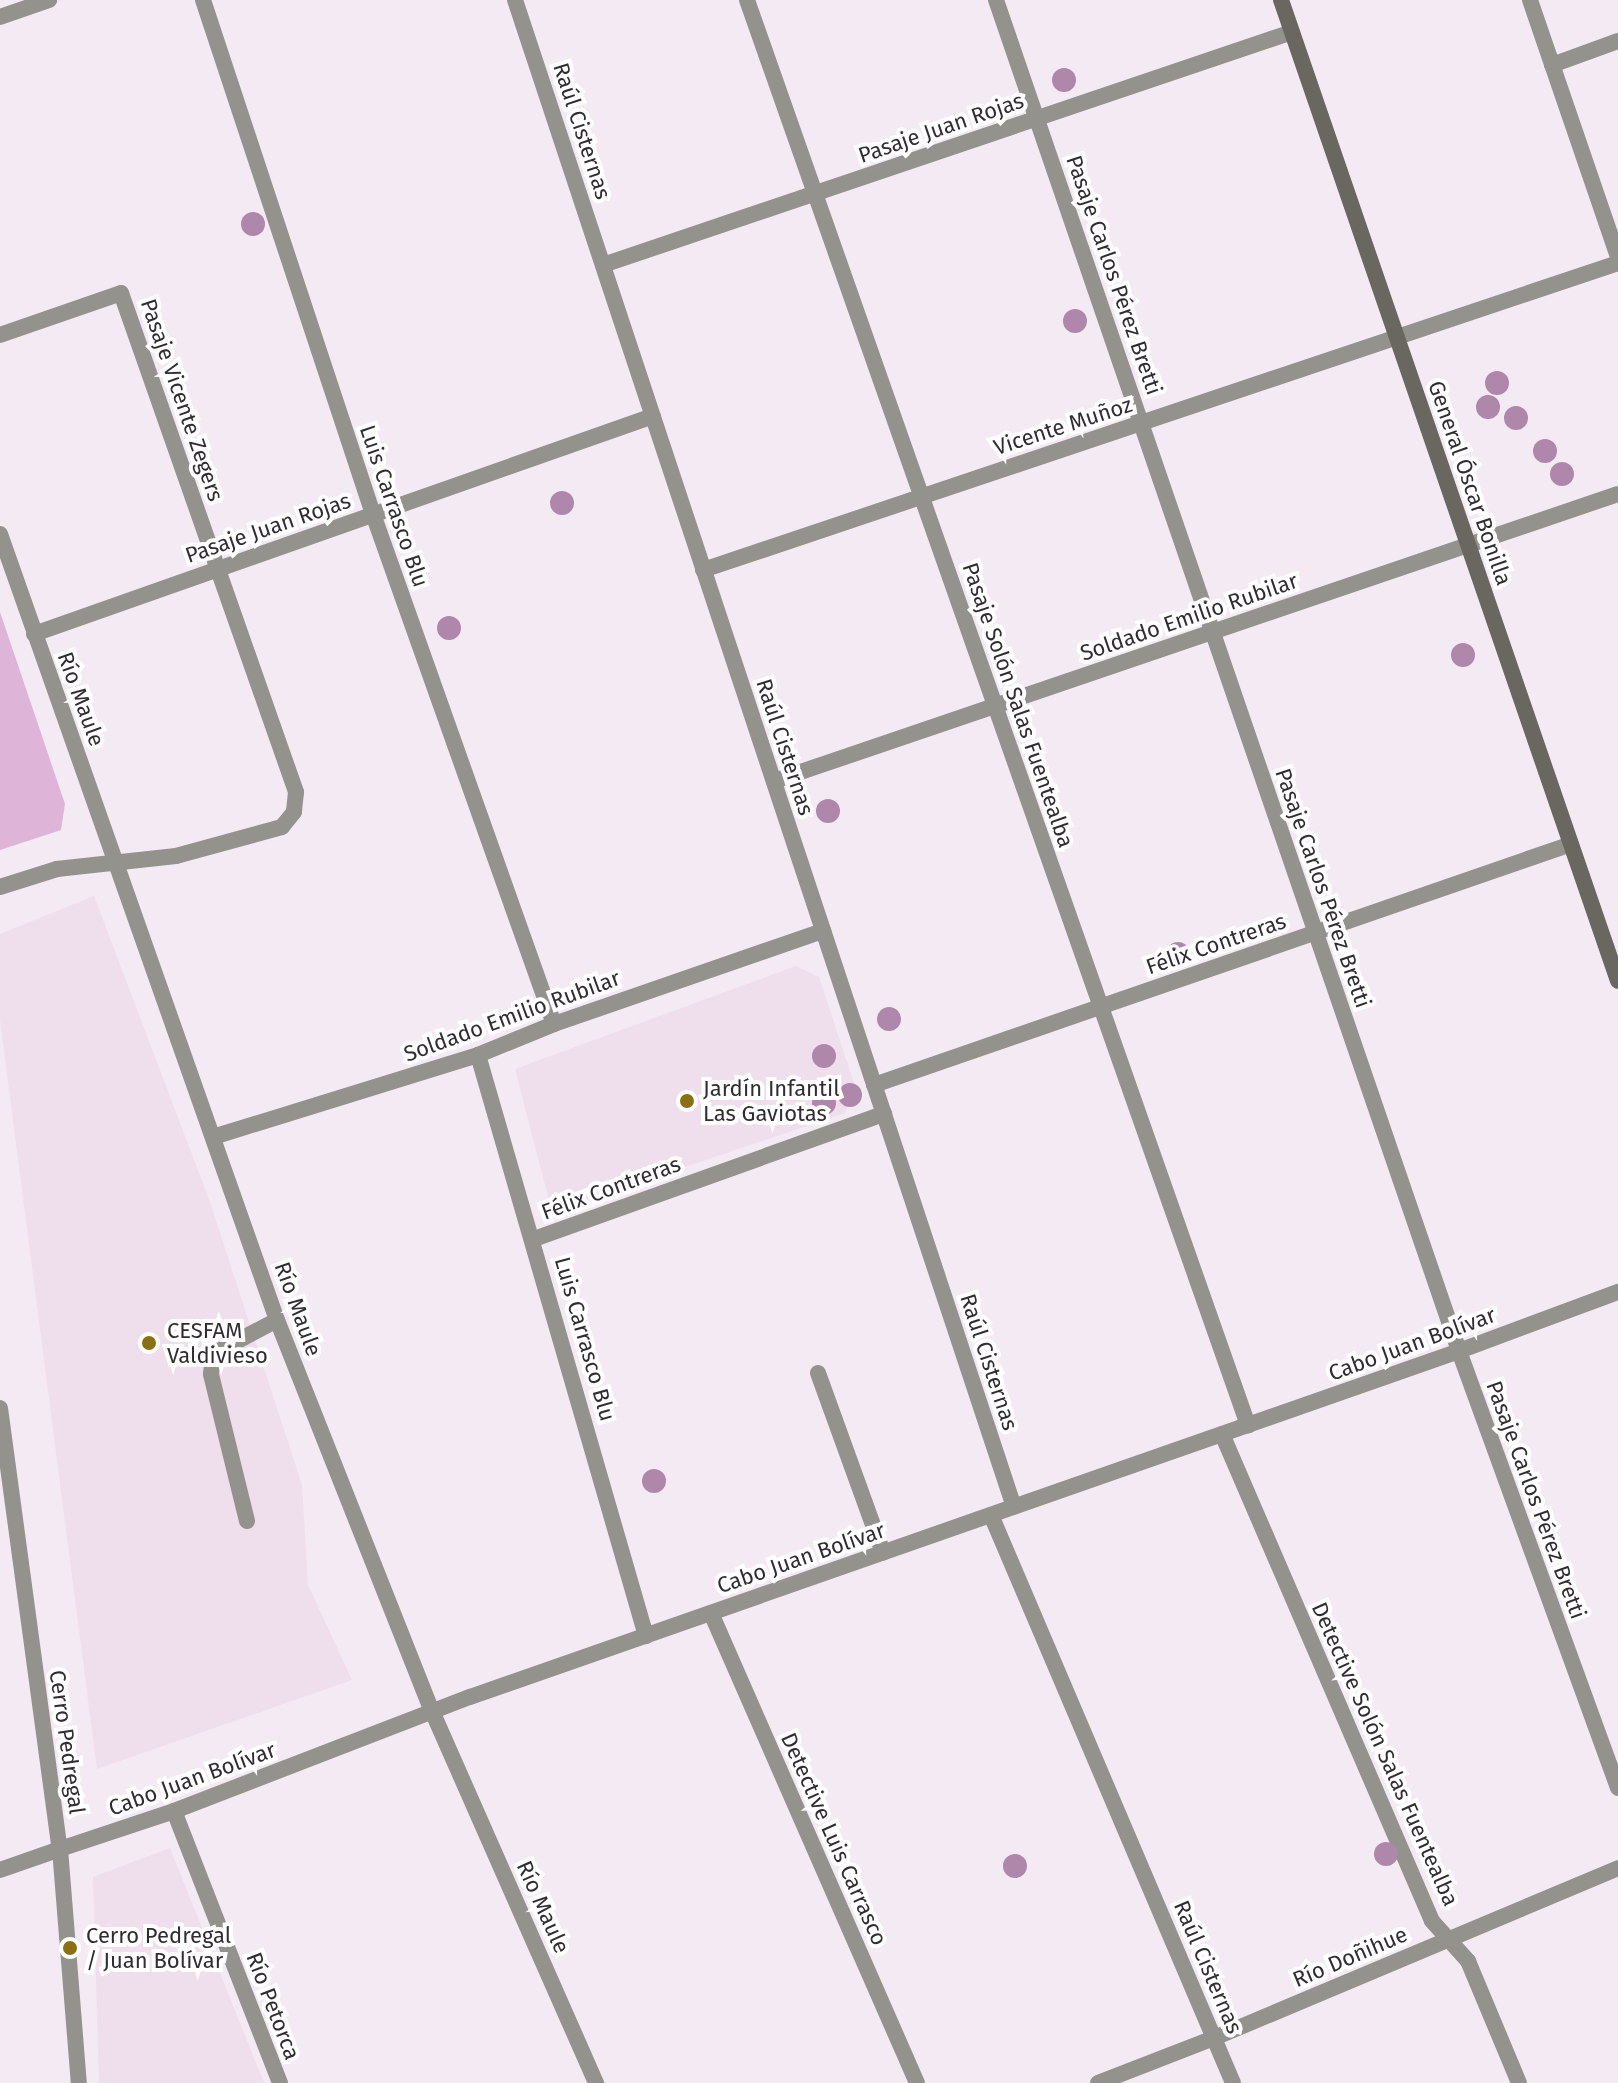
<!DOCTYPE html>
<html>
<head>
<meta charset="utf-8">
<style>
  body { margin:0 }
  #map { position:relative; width:1618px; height:2083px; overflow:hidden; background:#f4eaf3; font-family:"Fira Sans",sans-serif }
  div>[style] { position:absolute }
  .built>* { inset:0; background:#efdeec }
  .green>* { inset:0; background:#deb5d9 }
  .service>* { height:16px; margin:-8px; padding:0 8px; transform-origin:8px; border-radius:8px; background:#94928d }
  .minor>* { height:16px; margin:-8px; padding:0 8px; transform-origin:8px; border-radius:8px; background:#94928d }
  .tertiary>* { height:16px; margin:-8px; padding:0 8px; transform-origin:8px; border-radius:8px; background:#94928d }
  .secondary>* { height:16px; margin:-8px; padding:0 8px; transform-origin:8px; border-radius:8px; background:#696760 }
  .trees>* { width:24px; height:24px; margin:-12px; border-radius:50%; background:#ae87aa }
  .dots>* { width:22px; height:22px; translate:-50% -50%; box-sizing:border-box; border:4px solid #fff; border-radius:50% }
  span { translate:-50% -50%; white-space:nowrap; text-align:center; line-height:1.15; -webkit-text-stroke:8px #fff; paint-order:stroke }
  .street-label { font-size:22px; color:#302c30 }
  .poi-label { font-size:22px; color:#302c30 }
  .left { translate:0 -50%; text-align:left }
</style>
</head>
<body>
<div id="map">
  <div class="built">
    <div style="clip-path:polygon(94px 896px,210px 1202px,302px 1485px,308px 1585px,352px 1680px,97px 1769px,0 1020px,0 934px)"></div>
    <div style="clip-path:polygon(796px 966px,819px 977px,856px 1089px,845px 1113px,552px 1212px,515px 1069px)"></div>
    <div style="clip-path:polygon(170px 1848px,264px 2083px,99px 2083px,93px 1877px)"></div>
  </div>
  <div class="green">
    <div style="clip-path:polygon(0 612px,65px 804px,61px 830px,0 850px)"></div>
  </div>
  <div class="service">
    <div style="left:818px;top:1373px;width:191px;rotate:70.1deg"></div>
    <div style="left:247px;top:1521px;width:151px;rotate:-103.8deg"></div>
    <div style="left:211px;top:1374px;width:20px;rotate:-84deg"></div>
    <div style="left:213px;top:1354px;width:72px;rotate:-28deg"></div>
  </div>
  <div class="minor">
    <div style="left:203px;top:0;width:541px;rotate:71.7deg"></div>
    <div style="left:373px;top:514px;width:541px;rotate:70.46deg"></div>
    <div style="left:515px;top:0;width:1587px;rotate:71.68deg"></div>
    <div style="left:747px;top:0;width:1511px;rotate:70.63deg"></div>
    <div style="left:996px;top:0;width:1428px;rotate:71.08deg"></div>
    <div style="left:1459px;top:1351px;width:465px;rotate:70deg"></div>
    <div style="left:1530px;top:0;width:272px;rotate:71.1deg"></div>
    <div style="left:1552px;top:65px;width:70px;rotate:-20deg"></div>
    <div style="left:603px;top:265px;width:727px;rotate:-18.68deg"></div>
    <div style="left:0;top:335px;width:128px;rotate:-19.1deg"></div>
    <div style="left:121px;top:293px;width:529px;rotate:70.67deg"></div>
    <div style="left:296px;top:792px;width:20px;rotate:96deg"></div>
    <div style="left:294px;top:812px;width:19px;rotate:129deg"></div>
    <div style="left:282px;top:827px;width:110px;rotate:164.7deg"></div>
    <div style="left:176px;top:856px;width:120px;rotate:173.8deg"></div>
    <div style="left:57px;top:869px;width:60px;rotate:162.5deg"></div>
    <div style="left:0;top:534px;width:833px;rotate:70.59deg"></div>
    <div style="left:277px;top:1320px;width:421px;rotate:68.4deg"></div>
    <div style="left:703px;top:570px;width:965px;rotate:-18.55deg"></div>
    <div style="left:34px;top:634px;width:656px;rotate:-19.4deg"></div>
    <div style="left:774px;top:781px;width:891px;rotate:-18.78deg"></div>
    <div style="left:478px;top:1055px;width:605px;rotate:73.87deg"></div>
    <div style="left:874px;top:1085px;width:737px;rotate:-19.07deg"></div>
    <div style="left:213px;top:1137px;width:277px;rotate:-17.2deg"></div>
    <div style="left:478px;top:1055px;width:82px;rotate:-22.2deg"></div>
    <div style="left:554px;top:1024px;width:285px;rotate:-19.1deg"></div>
    <div style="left:534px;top:1239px;width:372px;rotate:-19.7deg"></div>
    <div style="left:1222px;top:1434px;width:530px;rotate:66.67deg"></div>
    <div style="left:1432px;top:1921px;width:54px;rotate:48deg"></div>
    <div style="left:1468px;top:1961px;width:132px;rotate:67.3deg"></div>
    <div style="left:991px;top:1515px;width:617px;rotate:66.92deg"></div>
    <div style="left:711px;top:1613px;width:513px;rotate:66.33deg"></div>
    <div style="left:174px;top:1811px;width:292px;rotate:68.7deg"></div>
    <div style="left:0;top:1870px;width:64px;rotate:-19.3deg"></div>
    <div style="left:1098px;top:2083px;width:124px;rotate:-21.2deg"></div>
    <div style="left:1214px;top:2038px;width:438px;rotate:-22.8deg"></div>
  </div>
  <div class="tertiary">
    <div style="left:0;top:17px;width:52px;rotate:-19.1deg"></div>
    <div style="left:0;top:1408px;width:445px;rotate:82.3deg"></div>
    <div style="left:60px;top:1849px;width:235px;rotate:85.4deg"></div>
    <div style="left:432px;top:1711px;width:407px;rotate:66.2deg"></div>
    <div style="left:60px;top:1849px;width:120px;rotate:-18.4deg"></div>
    <div style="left:174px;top:1811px;width:317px;rotate:-21.1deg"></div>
    <div style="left:470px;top:1697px;width:1048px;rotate:-19.28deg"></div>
    <div style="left:1459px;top:1351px;width:170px;rotate:-20.4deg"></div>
  </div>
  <div class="secondary">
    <div style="left:1281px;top:0;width:1037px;rotate:71.04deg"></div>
  </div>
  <div class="trees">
    <div style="left:1064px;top:80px"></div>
    <div style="left:253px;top:224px"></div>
    <div style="left:1075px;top:321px"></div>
    <div style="left:1497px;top:383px"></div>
    <div style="left:1488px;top:407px"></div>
    <div style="left:1516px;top:418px"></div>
    <div style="left:1545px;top:451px"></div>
    <div style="left:1562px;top:474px"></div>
    <div style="left:562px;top:503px"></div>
    <div style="left:449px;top:628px"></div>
    <div style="left:1463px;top:655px"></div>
    <div style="left:828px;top:811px"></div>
    <div style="left:1178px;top:954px"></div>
    <div style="left:889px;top:1019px"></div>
    <div style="left:824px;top:1056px"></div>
    <div style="left:850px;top:1095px"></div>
    <div style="left:824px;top:1103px"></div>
    <div style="left:654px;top:1481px"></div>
    <div style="left:1386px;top:1854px"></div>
    <div style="left:1015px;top:1866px"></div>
  </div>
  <div class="dots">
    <div style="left:687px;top:1101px;background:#897011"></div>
    <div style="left:149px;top:1343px;background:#897011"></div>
    <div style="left:70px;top:1948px;background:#897011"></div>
  </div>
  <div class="street-label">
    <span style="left:941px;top:128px;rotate:-19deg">Pasaje Juan Rojas</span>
    <span style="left:582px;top:131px;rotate:72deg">Raúl Cisternas</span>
    <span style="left:1114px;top:275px;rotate:71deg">Pasaje Carlos Pérez Bretti</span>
    <span style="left:182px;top:400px;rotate:71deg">Pasaje Vicente Zegers</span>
    <span style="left:1063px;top:426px;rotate:-18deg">Vicente Muñoz</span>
    <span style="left:1470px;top:483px;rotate:71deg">General Óscar Bonilla</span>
    <span style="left:394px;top:506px;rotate:71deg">Luis Carrasco Blu</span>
    <span style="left:268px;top:528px;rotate:-19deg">Pasaje Juan Rojas</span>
    <span style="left:1189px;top:617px;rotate:-19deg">Soldado Emilio Rubilar</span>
    <span style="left:81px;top:699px;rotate:70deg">Río Maule</span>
    <span style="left:1018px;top:705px;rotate:71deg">Pasaje Solón Salas Fuentealba</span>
    <span style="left:785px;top:747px;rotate:72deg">Raúl Cisternas</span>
    <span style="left:1323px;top:888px;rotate:71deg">Pasaje Carlos Pérez Bretti</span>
    <span style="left:1216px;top:944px;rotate:-19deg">Félix Contreras</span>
    <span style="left:512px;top:1016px;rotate:-20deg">Soldado Emilio Rubilar</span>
    <span style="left:611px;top:1188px;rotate:-20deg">Félix Contreras</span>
    <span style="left:298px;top:1309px;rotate:70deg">Río Maule</span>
    <span style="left:585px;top:1339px;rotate:74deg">Luis Carrasco Blu</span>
    <span style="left:1412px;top:1344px;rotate:-20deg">Cabo Juan Bolívar</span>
    <span style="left:989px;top:1362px;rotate:72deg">Raúl Cisternas</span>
    <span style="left:1536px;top:1500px;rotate:70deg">Pasaje Carlos Pérez Bretti</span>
    <span style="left:801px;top:1558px;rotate:-19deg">Cabo Juan Bolívar</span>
    <span style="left:67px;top:1742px;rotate:82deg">Cerro Pedregal</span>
    <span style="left:1385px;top:1754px;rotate:66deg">Detective Solón Salas Fuentealba</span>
    <span style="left:192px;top:1779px;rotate:-20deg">Cabo Juan Bolívar</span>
    <span style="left:834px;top:1839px;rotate:66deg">Detective Luis Carrasco</span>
    <span style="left:543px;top:1907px;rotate:66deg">Río Maule</span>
    <span style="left:1350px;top:1957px;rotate:-23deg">Río Doñihue</span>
    <span style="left:1208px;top:1967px;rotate:67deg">Raúl Cisternas</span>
    <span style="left:273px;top:2006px;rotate:69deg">Río Petorca</span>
  </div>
  <div class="poi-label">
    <span class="left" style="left:703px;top:1101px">Jardín Infantil<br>Las Gaviotas</span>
    <span class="left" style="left:167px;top:1343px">CESFAM<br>Valdivieso</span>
    <span class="left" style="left:86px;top:1948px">Cerro Pedregal<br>/ Juan Bolívar</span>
  </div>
</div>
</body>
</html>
